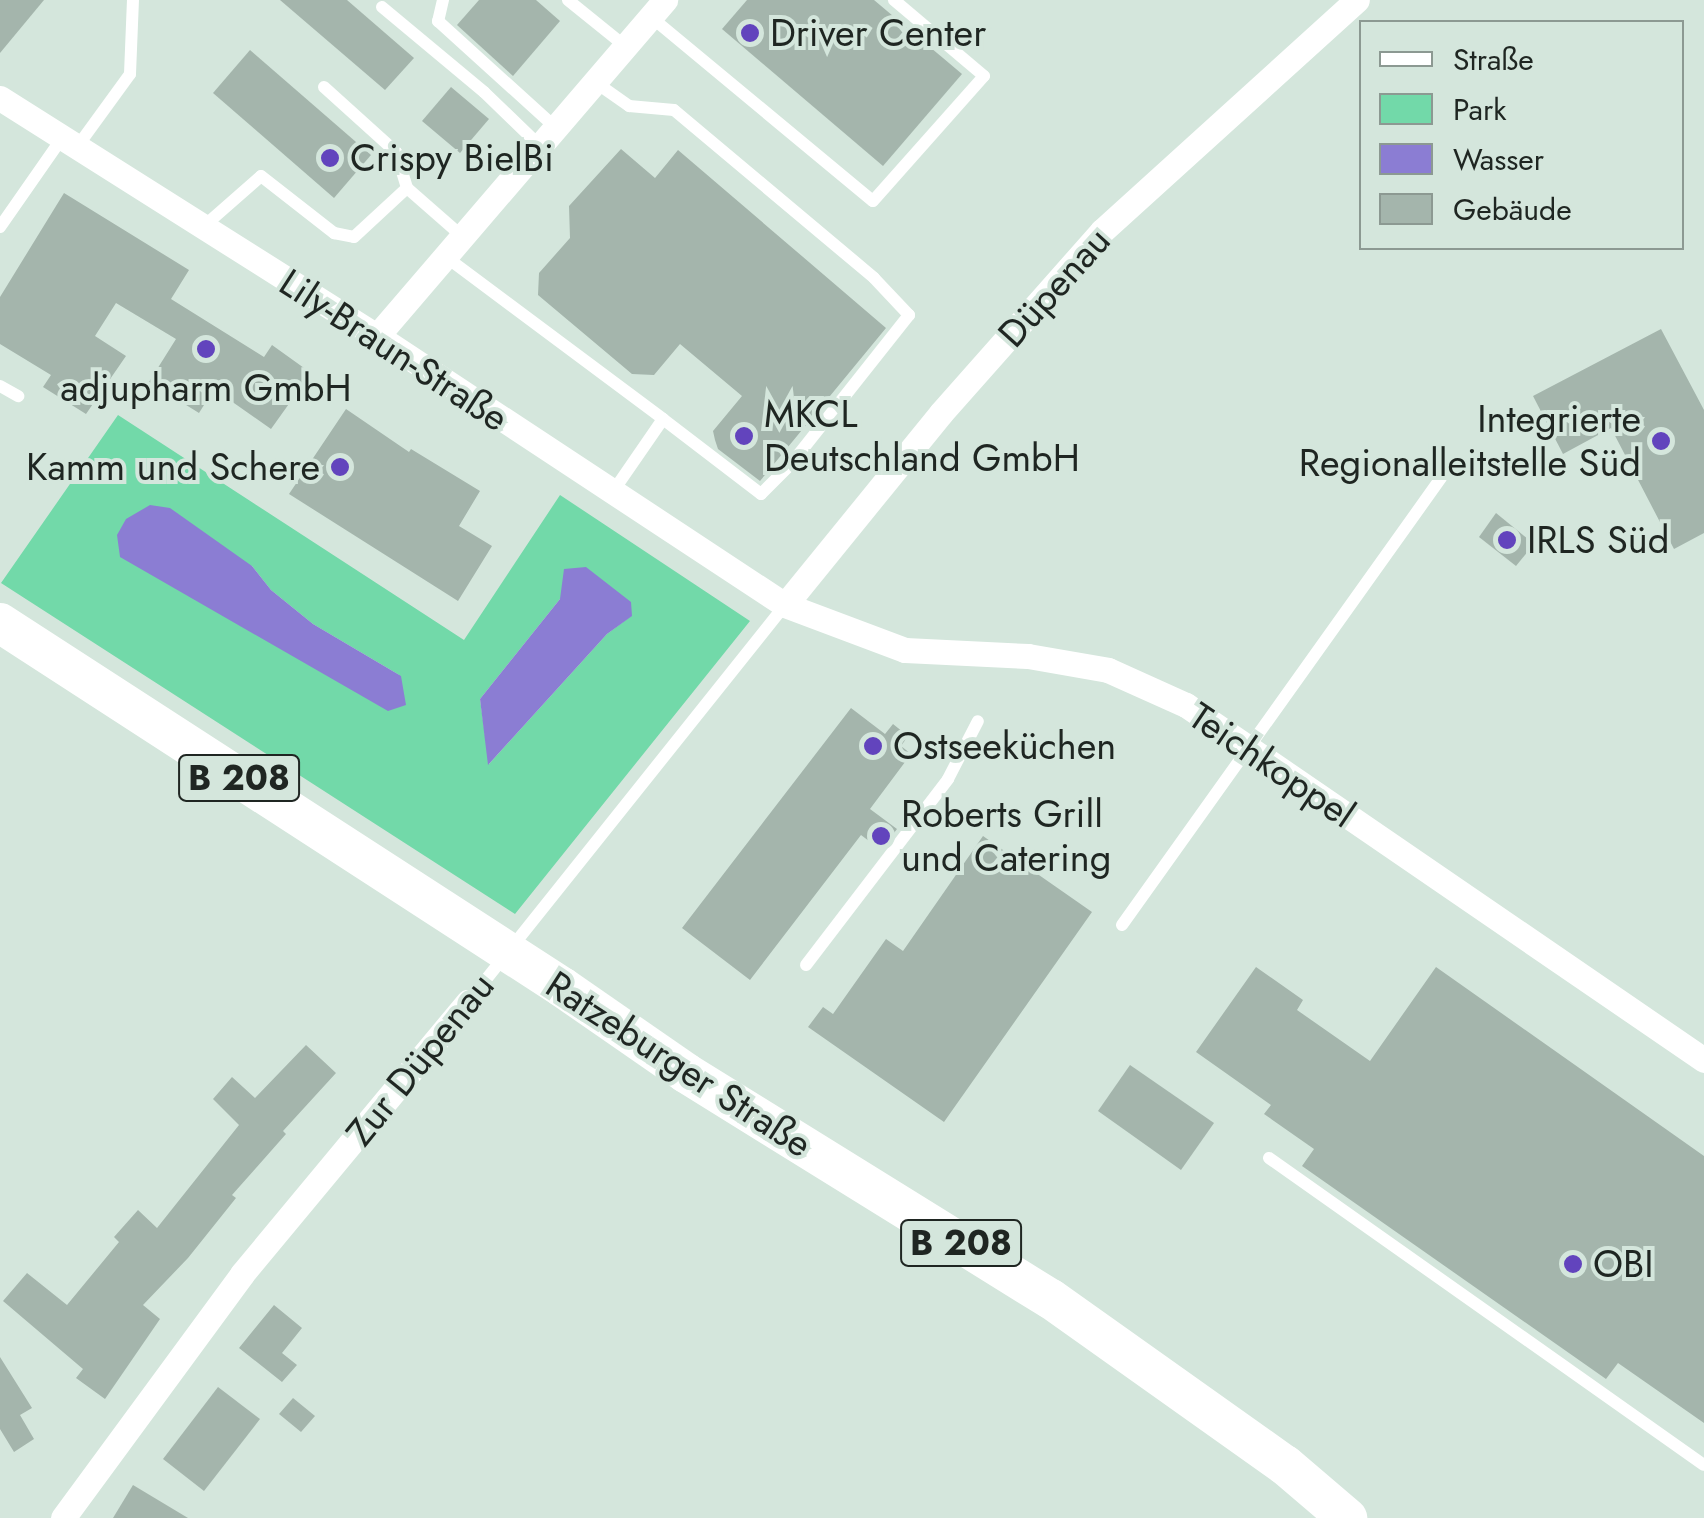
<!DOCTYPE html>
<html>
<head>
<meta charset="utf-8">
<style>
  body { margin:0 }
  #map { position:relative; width:1704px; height:1518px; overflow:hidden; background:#d4e6dc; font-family:Jost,sans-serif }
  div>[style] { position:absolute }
  .green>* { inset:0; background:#72d9a9 }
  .water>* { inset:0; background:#8b7dd3 }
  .building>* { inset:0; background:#a4b5ac }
  .lane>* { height:12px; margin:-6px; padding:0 6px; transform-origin:6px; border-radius:6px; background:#fff }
  .street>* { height:25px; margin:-12.5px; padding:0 12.5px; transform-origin:12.5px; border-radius:12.5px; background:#fff }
  .primary>* { height:40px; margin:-20px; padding:0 20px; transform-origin:20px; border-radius:20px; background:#fff }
  .dots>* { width:28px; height:28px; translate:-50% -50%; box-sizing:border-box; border:5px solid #d4e6dc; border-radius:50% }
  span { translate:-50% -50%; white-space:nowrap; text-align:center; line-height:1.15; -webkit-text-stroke:8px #d4e6dc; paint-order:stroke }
  .shield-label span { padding:2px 8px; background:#d4e6dc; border:2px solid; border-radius:8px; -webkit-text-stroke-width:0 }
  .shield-label { font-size:35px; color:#1f2622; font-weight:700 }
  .poi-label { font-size:38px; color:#1f2622 }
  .left { translate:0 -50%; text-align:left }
  .right { translate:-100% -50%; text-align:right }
  .street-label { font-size:38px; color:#1f2622 }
  .legend { position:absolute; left:1359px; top:20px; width:325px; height:230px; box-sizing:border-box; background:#d4e6dc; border:2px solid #8c9992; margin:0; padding:12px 18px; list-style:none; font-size:30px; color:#1f2622 }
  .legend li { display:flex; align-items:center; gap:20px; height:50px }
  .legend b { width:50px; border:2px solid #8c9992 }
</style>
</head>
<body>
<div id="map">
  <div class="green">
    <div style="clip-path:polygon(evenodd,118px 415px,464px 640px,560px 495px,750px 621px,515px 914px,1px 583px,118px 415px,117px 535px,252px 566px,271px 590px,313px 624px,401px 676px,117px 535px,118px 415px,560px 599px,631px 616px,607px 634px,489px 764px,480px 699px,560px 599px)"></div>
  </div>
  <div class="water">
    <div style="clip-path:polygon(150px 505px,170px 508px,252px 566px,271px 590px,313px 624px,401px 676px,406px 705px,388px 711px,120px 557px,117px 535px,126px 519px)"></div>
    <div style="clip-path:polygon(586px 567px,631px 602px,632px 616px,607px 634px,488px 765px,480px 699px,560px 599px,564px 569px)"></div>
  </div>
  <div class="building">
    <div style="clip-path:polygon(0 0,44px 0,0 53px)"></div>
    <div style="clip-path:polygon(280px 0,347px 0,414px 58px,385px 90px)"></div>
    <div style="clip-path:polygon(479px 0,536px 0,560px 21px,513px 76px,457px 25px)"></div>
    <div style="clip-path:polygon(747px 0,874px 0,962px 74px,883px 166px,722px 29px)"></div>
    <div style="clip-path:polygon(250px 50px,371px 155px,334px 198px,213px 93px)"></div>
    <div style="clip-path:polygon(451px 87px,489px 119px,460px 153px,422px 121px)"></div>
    <div style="clip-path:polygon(621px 149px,655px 178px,678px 150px,886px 328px,760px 481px,718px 449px,715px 440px,713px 431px,742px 396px,680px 344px,654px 375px,632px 374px,538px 295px,539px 273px,570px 238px,569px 206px)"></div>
    <div style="clip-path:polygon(64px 193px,189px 270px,171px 299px,264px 357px,272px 345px,311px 373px,271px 429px,214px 389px,199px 413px,149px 382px,176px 339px,116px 303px,95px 336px,126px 356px,86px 414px,43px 387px,51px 375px,0 344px,0 297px)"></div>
    <div style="clip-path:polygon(1661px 329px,1704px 410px,1704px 533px,1674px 549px,1611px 428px,1563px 454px,1533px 396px)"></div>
    <div style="clip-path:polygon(346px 409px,409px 452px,411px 449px,480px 491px,459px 526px,492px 546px,458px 601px,289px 494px)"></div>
    <div style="clip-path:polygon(1496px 513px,1534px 544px,1516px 566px,1479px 537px)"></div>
    <div style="clip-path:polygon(851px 708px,885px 734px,893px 724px,908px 736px,901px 746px,911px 754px,870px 809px,897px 829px,881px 850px,861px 835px,750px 980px,682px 928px)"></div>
    <div style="clip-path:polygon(983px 836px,1092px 912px,944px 1122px,808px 1027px,823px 1007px,833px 1014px,886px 939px,903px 951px)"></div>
    <div style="clip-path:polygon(1256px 967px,1303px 1000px,1297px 1010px,1370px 1061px,1436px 967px,1704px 1156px,1704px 1423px,1618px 1363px,1606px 1379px,1302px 1166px,1314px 1149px,1264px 1114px,1271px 1105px,1196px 1052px)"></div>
    <div style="clip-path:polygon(306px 1045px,336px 1073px,283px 1131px,286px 1134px,232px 1195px,236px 1198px,188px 1258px,143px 1305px,160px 1319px,105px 1399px,76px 1378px,83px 1369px,3px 1301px,27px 1273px,67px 1305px,119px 1242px,114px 1237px,138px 1210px,157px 1228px,239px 1125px,213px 1099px,232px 1077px,255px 1098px)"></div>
    <div style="clip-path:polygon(1130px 1065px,1214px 1123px,1181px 1170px,1098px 1111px)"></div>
    <div style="clip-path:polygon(274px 1305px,302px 1328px,282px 1353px,297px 1365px,282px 1382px,239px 1348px)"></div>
    <div style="clip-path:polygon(0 1357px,32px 1408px,20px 1415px,34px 1439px,14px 1452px,0 1429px)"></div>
    <div style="clip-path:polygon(218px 1387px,260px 1419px,204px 1491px,163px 1459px)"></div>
    <div style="clip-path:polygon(293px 1398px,315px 1416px,301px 1432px,279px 1414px)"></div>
    <div style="clip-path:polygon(133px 1485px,188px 1518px,113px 1518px)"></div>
  </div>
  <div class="lane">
    <div style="left:443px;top:0;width:22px;rotate:103deg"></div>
    <div style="left:438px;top:21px;width:159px;rotate:42.2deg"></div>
    <div style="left:568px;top:0;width:75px;rotate:39deg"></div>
    <div style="left:382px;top:7px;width:133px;rotate:39.8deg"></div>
    <div style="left:484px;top:92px;width:79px;rotate:44deg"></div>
    <div style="left:651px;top:17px;width:288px;rotate:39.7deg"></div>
    <div style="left:873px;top:201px;width:167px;rotate:-48.4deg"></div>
    <div style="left:984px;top:76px;width:118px;rotate:-139.8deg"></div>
    <div style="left:595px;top:82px;width:42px;rotate:35.2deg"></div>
    <div style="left:629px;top:106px;width:45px;rotate:5.1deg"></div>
    <div style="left:674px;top:110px;width:261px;rotate:40deg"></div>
    <div style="left:874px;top:278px;width:51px;rotate:46.6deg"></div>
    <div style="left:909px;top:315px;width:191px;rotate:128.4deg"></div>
    <div style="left:790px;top:465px;width:41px;rotate:135deg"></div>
    <div style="left:761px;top:494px;width:123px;rotate:-142.6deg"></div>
    <div style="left:324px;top:87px;width:97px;rotate:42.1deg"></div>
    <div style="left:396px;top:152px;width:38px;rotate:73deg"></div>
    <div style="left:77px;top:147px;width:90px;rotate:-54deg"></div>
    <div style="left:130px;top:74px;width:74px;rotate:-87.7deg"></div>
    <div style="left:0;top:227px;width:108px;rotate:-55.1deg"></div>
    <div style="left:203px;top:227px;width:77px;rotate:-41.3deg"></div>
    <div style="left:261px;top:176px;width:93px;rotate:38deg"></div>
    <div style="left:334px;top:233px;width:20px;rotate:11deg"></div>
    <div style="left:354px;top:237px;width:72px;rotate:-42.8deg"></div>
    <div style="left:407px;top:188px;width:74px;rotate:41.2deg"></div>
    <div style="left:446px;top:257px;width:271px;rotate:36.7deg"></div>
    <div style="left:663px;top:419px;width:90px;rotate:124.6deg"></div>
    <div style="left:0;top:386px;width:21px;rotate:29deg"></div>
    <div style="left:1122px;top:925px;width:549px;rotate:-54.49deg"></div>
    <div style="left:806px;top:965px;width:234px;rotate:-52.6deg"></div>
    <div style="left:948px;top:779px;width:65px;rotate:-62.7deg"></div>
    <div style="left:468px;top:1002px;width:508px;rotate:-51.39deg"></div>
    <div style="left:1269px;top:1158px;width:532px;rotate:35.21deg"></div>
  </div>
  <div class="street">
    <div style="left:0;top:98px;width:446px;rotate:32.3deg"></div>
    <div style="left:377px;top:336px;width:489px;rotate:33.4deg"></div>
    <div style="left:785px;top:605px;width:128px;rotate:20.6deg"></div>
    <div style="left:905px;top:650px;width:123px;rotate:2.8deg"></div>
    <div style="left:1028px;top:656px;width:81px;rotate:9.9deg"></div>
    <div style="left:1108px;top:670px;width:85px;rotate:24.2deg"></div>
    <div style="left:1186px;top:705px;width:628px;rotate:34.42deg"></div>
    <div style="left:377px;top:336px;width:443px;rotate:-49.4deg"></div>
    <div style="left:785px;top:605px;width:247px;rotate:-50.9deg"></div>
    <div style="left:941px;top:413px;width:243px;rotate:-48.5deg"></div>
    <div style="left:1102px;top:231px;width:344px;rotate:-42.2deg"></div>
    <div style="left:63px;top:1518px;width:303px;rotate:-53.7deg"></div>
    <div style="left:242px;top:1274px;width:354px;rotate:-50.3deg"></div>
  </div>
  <div class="primary">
    <div style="left:0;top:623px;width:670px;rotate:32.93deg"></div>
    <div style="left:562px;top:987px;width:151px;rotate:34.7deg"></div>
    <div style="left:686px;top:1073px;width:429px;rotate:31.8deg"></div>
    <div style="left:1051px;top:1299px;width:287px;rotate:35.4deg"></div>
    <div style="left:1285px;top:1465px;width:82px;rotate:40.5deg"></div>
  </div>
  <div class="dots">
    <div style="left:750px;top:33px;background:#6244bd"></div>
    <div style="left:330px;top:158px;background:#6244bd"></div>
    <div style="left:206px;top:349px;background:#6244bd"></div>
    <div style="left:744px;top:436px;background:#6244bd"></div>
    <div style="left:1661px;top:441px;background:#6244bd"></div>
    <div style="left:340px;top:467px;background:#6244bd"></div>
    <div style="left:1507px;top:540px;background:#6244bd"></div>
    <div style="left:873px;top:746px;background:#6244bd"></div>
    <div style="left:881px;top:836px;background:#6244bd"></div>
    <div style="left:1573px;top:1264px;background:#6244bd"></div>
  </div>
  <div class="shield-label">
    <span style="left:239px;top:778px">B 208</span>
    <span style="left:961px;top:1243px">B 208</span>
  </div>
  <div class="poi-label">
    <span class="left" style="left:770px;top:33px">Driver Center</span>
    <span class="left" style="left:350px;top:158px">Crispy BielBi</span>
    <span style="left:206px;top:388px">adjupharm GmbH</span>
    <span class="left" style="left:764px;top:436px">MKCL<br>Deutschland GmbH</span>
    <span class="right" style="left:1641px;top:441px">Integrierte<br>Regionalleitstelle Süd</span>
    <span class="right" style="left:320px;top:467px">Kamm und Schere</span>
    <span class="left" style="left:1527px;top:540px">IRLS Süd</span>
    <span class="left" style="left:893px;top:746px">Ostseeküchen</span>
    <span class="left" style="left:901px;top:836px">Roberts Grill<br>und Catering</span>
    <span class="left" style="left:1593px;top:1264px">OBI</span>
  </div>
  <div class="street-label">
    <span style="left:1054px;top:287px;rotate:-48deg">Düpenau</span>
    <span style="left:394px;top:350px;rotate:33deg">Lily-Braun-Straße</span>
    <span style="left:1272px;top:765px;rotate:34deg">Teichkoppel</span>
    <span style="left:420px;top:1059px;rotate:-51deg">Zur Düpenau</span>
    <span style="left:679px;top:1064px;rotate:33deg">Ratzeburger Straße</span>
  </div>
  <ul class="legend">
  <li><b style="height:12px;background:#fff"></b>Straße</li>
  <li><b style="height:28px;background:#72d9a9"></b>Park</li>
  <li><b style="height:28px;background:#8b7dd3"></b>Wasser</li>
  <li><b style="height:28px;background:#a4b5ac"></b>Gebäude</li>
  </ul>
</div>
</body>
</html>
